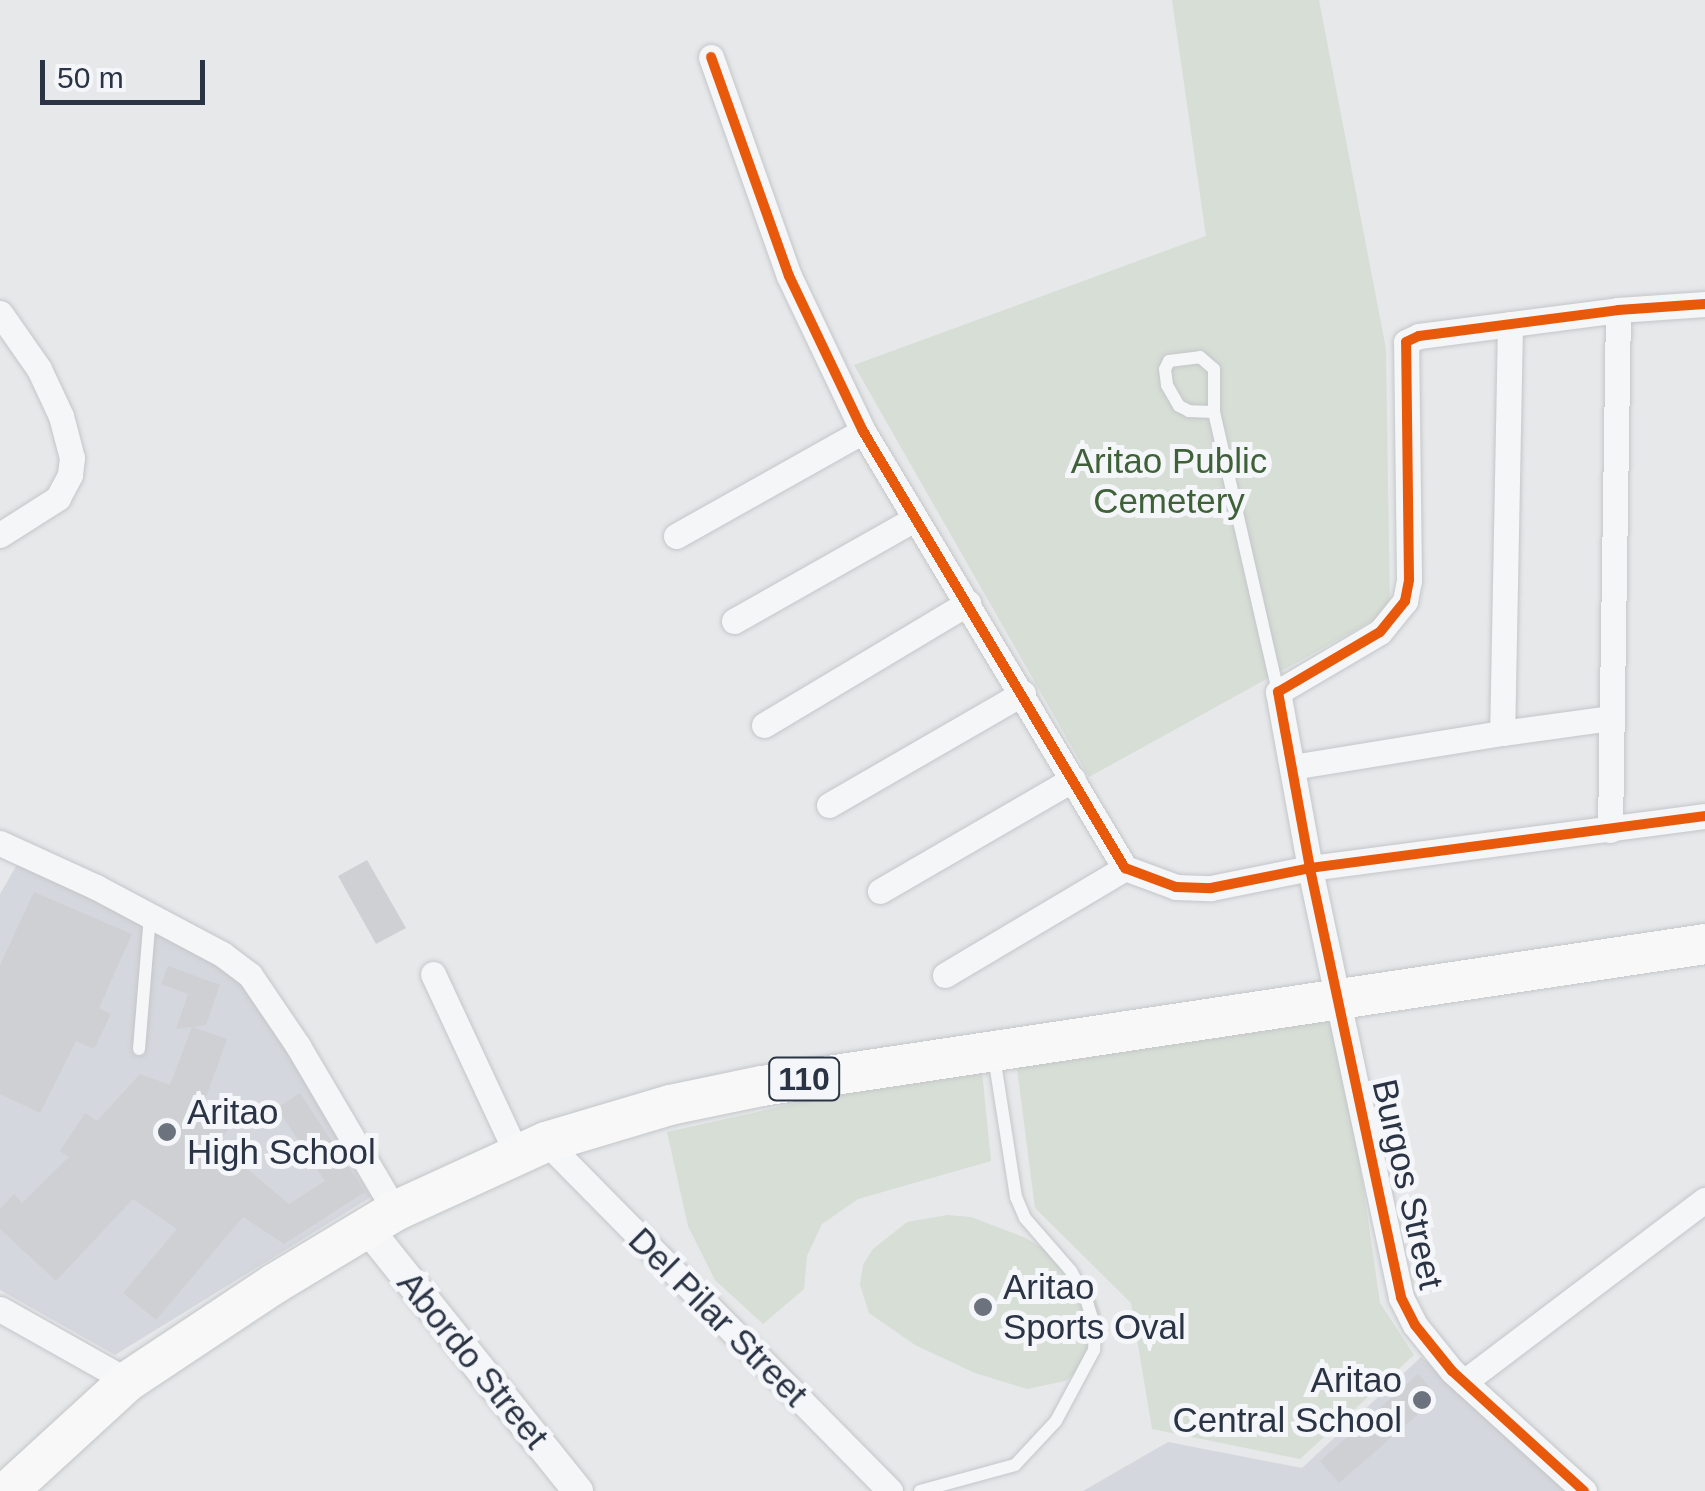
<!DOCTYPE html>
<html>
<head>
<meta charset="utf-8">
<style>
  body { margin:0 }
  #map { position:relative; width:1705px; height:1491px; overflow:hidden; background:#e6e8ea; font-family:Arial,sans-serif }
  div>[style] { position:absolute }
  .built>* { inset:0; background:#d4d7dd }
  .green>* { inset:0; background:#d6ded6 }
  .building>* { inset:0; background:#ced0d3 }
  .roads { filter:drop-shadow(0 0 2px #c4c6c8) drop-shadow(0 0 2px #c4c6c8) }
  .service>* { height:12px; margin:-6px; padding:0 6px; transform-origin:6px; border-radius:6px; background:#f5f6f7 }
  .minor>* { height:25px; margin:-12.5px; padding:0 12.5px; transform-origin:12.5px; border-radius:12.5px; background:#f5f6f7 }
  .tertiary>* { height:30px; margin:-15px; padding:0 15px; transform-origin:15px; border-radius:15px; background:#f5f6f7 }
  .primary>* { height:40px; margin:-20px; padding:0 20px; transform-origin:20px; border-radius:20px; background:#f8f8f8 }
  .cycleway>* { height:10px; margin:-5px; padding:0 5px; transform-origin:5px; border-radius:5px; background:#e8590c }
  .dots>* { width:28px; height:28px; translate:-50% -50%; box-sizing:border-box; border:5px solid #f4f6f9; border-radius:50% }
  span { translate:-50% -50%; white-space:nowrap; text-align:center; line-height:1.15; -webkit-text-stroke:10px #f4f6f9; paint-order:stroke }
  .shield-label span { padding:2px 8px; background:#f4f6f9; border:2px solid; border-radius:8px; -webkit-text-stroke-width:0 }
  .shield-label { font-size:32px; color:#2b3445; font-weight:700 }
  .park-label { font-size:35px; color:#3f6138 }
  .poi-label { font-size:35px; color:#2b3445 }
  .left { translate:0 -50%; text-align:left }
  .right { translate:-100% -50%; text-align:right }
  .street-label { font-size:35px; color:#2b3445 }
  .scale { position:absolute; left:40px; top:60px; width:165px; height:45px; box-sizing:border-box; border:5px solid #2b3445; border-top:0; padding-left:12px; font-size:30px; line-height:35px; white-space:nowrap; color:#2b3445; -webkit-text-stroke:8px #f4f6f9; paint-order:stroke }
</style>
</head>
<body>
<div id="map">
  <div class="built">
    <div style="clip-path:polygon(19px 861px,239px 969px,371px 1197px,115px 1355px,0 1290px,0 894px)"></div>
    <div style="clip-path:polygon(1421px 1357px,1571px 1491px,1083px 1491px,1168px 1442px,1302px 1468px)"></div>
  </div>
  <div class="green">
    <div style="clip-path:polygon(1172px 0,1319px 0,1386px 349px,1390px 611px,1089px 777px,854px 365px,1206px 236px)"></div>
    <div style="clip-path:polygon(1337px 1005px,1380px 1303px,1414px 1355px,1300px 1459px,1152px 1429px,1131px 1303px,1035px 1208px,1016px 1061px)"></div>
    <div style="clip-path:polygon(981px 1062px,991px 1161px,858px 1199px,822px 1224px,807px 1256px,804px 1289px,763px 1324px,715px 1280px,688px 1226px,667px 1132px)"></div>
    <div style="clip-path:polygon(948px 1215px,971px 1217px,1026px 1238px,1074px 1268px,1093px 1291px,1101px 1313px,1099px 1336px,1081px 1369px,1065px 1381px,1027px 1389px,975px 1373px,915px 1345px,869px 1313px,860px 1285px,863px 1265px,873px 1249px,907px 1222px)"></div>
  </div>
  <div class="building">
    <div style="clip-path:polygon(367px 860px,406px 928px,376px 944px,338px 876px)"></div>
    <div style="clip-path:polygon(34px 892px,132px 934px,99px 1008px,111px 1014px,94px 1049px,76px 1041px,40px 1113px,0 1094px,0 965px)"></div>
    <div style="clip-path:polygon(168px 966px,220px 985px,206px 1025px,193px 1027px,227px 1039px,202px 1108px,229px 1128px,218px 1144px,289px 1204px,325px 1181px,277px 1108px,300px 1093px,365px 1192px,284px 1244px,243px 1217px,156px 1320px,123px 1293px,177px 1229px,133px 1199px,56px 1281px,0 1229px,0 1209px,14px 1194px,22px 1203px,69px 1157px,60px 1151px,85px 1113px,97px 1121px,140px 1074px,170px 1085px,192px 1027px,176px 1029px,188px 994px,161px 984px)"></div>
    <div style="clip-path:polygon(1418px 1374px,1438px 1397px,1339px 1483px,1320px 1461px)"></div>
  </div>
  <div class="roads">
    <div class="service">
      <div style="left:1214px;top:412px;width:25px;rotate:-178deg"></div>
      <div style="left:1189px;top:411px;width:11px;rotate:-153deg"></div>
      <div style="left:1179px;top:406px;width:24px;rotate:-120deg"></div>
      <div style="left:1167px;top:385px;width:16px;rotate:-97deg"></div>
      <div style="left:1165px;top:369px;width:9px;rotate:-63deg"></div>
      <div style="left:1169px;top:361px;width:31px;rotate:-7deg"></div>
      <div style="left:1200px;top:357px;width:18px;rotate:41deg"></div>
      <div style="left:1214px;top:369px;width:43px;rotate:90deg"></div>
      <div style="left:1214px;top:412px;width:287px;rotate:77.1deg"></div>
      <div style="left:139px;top:1049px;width:133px;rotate:-85.3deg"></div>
      <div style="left:920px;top:1491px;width:98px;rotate:-15.3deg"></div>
      <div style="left:1015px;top:1465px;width:60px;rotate:-47deg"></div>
      <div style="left:1056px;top:1421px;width:81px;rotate:-61.8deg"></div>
      <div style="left:1094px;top:1350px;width:22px;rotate:-87deg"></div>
      <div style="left:1095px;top:1328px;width:28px;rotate:-107deg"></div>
      <div style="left:1087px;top:1301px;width:34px;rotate:-118deg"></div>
      <div style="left:1071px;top:1271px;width:70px;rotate:-131deg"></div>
      <div style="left:1025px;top:1218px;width:23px;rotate:-113deg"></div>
      <div style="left:1016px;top:1197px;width:143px;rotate:-98.9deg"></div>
    </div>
    <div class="minor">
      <div style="left:711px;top:57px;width:232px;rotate:70.4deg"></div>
      <div style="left:789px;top:276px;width:172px;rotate:64.5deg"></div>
      <div style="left:863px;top:431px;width:510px;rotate:59.06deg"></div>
      <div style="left:1125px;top:868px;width:54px;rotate:20.4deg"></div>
      <div style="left:1176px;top:887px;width:35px;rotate:2deg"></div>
      <div style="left:1211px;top:888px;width:101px;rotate:-11.4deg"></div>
      <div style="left:1310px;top:868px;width:398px;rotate:-7.5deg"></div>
      <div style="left:0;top:313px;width:68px;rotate:55.1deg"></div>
      <div style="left:39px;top:369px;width:52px;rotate:64.9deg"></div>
      <div style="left:61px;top:416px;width:43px;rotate:75.3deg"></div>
      <div style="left:72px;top:458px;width:17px;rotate:97deg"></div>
      <div style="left:70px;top:475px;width:26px;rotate:118deg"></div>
      <div style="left:58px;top:498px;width:69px;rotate:147.5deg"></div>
      <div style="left:1510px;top:324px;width:409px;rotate:91.1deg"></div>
      <div style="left:1502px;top:733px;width:109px;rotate:-7.9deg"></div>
      <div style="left:676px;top:536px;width:214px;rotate:-29.3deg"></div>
      <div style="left:734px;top:621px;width:207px;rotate:-29.5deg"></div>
      <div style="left:764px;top:725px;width:238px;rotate:-30.9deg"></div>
      <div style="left:1292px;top:767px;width:213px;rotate:-9.2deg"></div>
      <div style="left:829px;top:805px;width:224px;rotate:-30deg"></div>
      <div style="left:1610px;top:830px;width:520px;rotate:-89.12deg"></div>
      <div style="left:0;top:843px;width:106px;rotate:24.6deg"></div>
      <div style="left:96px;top:887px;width:143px;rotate:28deg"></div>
      <div style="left:222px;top:954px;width:35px;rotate:37deg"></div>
      <div style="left:250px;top:975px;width:86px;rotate:55.9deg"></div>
      <div style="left:298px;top:1046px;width:191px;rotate:59.5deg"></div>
      <div style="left:880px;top:891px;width:223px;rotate:-30.1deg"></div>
      <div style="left:433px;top:974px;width:199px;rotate:65deg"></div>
      <div style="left:945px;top:975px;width:209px;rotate:-30.7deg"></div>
      <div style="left:546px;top:1142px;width:490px;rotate:45.4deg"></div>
      <div style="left:0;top:1309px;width:147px;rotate:29.4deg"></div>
      <div style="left:1464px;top:1382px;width:302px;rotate:-37.1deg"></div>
      <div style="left:1584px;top:1491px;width:178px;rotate:-137.7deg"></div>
      <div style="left:1452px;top:1371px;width:59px;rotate:-128.8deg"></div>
      <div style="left:1415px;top:1325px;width:31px;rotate:-117deg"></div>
      <div style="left:1401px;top:1297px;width:439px;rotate:-102deg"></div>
      <div style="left:1310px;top:868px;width:179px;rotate:-100.3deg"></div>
      <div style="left:1278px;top:692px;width:118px;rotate:-30.5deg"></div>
      <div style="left:1380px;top:632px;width:40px;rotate:-51deg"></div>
      <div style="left:1405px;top:601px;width:21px;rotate:-79deg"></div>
      <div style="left:1409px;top:580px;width:238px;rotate:-90.7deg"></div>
      <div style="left:1406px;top:342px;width:14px;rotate:-25deg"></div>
      <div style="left:1419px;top:336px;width:201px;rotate:-7.4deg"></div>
      <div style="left:1618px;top:310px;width:87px;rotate:-3.9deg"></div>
    </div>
    <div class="tertiary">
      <div style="left:368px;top:1229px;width:336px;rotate:51.3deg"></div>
    </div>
    <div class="primary">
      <div style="left:8px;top:1491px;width:163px;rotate:-42.5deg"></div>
      <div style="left:128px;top:1381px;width:175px;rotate:-33.6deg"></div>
      <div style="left:274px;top:1284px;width:141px;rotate:-31.1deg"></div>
      <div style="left:395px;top:1211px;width:166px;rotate:-24.6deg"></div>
      <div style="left:546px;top:1142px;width:129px;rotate:-16.6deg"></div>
      <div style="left:670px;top:1105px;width:94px;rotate:-11.7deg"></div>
      <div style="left:762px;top:1086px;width:954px;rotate:-8.56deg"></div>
    </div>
  </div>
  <div class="cycleway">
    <div style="left:711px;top:57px;width:232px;rotate:70.4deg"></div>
    <div style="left:789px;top:276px;width:172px;rotate:64.5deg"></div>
    <div style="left:863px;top:431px;width:510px;rotate:59.06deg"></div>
    <div style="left:1125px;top:868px;width:54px;rotate:20.4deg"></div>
    <div style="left:1176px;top:887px;width:35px;rotate:2deg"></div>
    <div style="left:1211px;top:888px;width:101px;rotate:-11.4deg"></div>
    <div style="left:1310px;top:868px;width:398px;rotate:-7.5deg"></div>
    <div style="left:1584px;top:1491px;width:178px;rotate:-137.7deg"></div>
    <div style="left:1452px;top:1371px;width:59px;rotate:-128.8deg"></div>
    <div style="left:1415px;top:1325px;width:31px;rotate:-117deg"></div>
    <div style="left:1401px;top:1297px;width:439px;rotate:-102deg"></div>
    <div style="left:1310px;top:868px;width:179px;rotate:-100.3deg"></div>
    <div style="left:1278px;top:692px;width:118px;rotate:-30.5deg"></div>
    <div style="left:1380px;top:632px;width:40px;rotate:-51deg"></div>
    <div style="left:1405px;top:601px;width:21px;rotate:-79deg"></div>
    <div style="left:1409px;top:580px;width:238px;rotate:-90.7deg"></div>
    <div style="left:1406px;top:342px;width:14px;rotate:-25deg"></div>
    <div style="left:1419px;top:336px;width:201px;rotate:-7.4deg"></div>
    <div style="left:1618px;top:310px;width:87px;rotate:-3.9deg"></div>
  </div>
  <div class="dots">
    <div style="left:167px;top:1132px;background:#6c737f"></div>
    <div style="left:983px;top:1307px;background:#6c737f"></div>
    <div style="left:1422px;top:1400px;background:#6c737f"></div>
  </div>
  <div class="shield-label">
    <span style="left:804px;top:1079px">110</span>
  </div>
  <div class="park-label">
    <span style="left:1169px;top:481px">Aritao Public<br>Cemetery</span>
  </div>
  <div class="poi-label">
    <span class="left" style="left:187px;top:1132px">Aritao<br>High School</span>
    <span class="left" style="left:1003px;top:1307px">Aritao<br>Sports Oval</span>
    <span class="right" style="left:1402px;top:1400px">Aritao<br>Central School</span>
  </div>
  <div class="street-label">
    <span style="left:1408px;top:1184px;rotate:77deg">Burgos Street</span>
    <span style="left:718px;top:1317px;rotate:45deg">Del Pilar Street</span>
    <span style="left:473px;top:1360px;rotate:51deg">Abordo Street</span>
  </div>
  <div class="scale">50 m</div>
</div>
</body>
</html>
